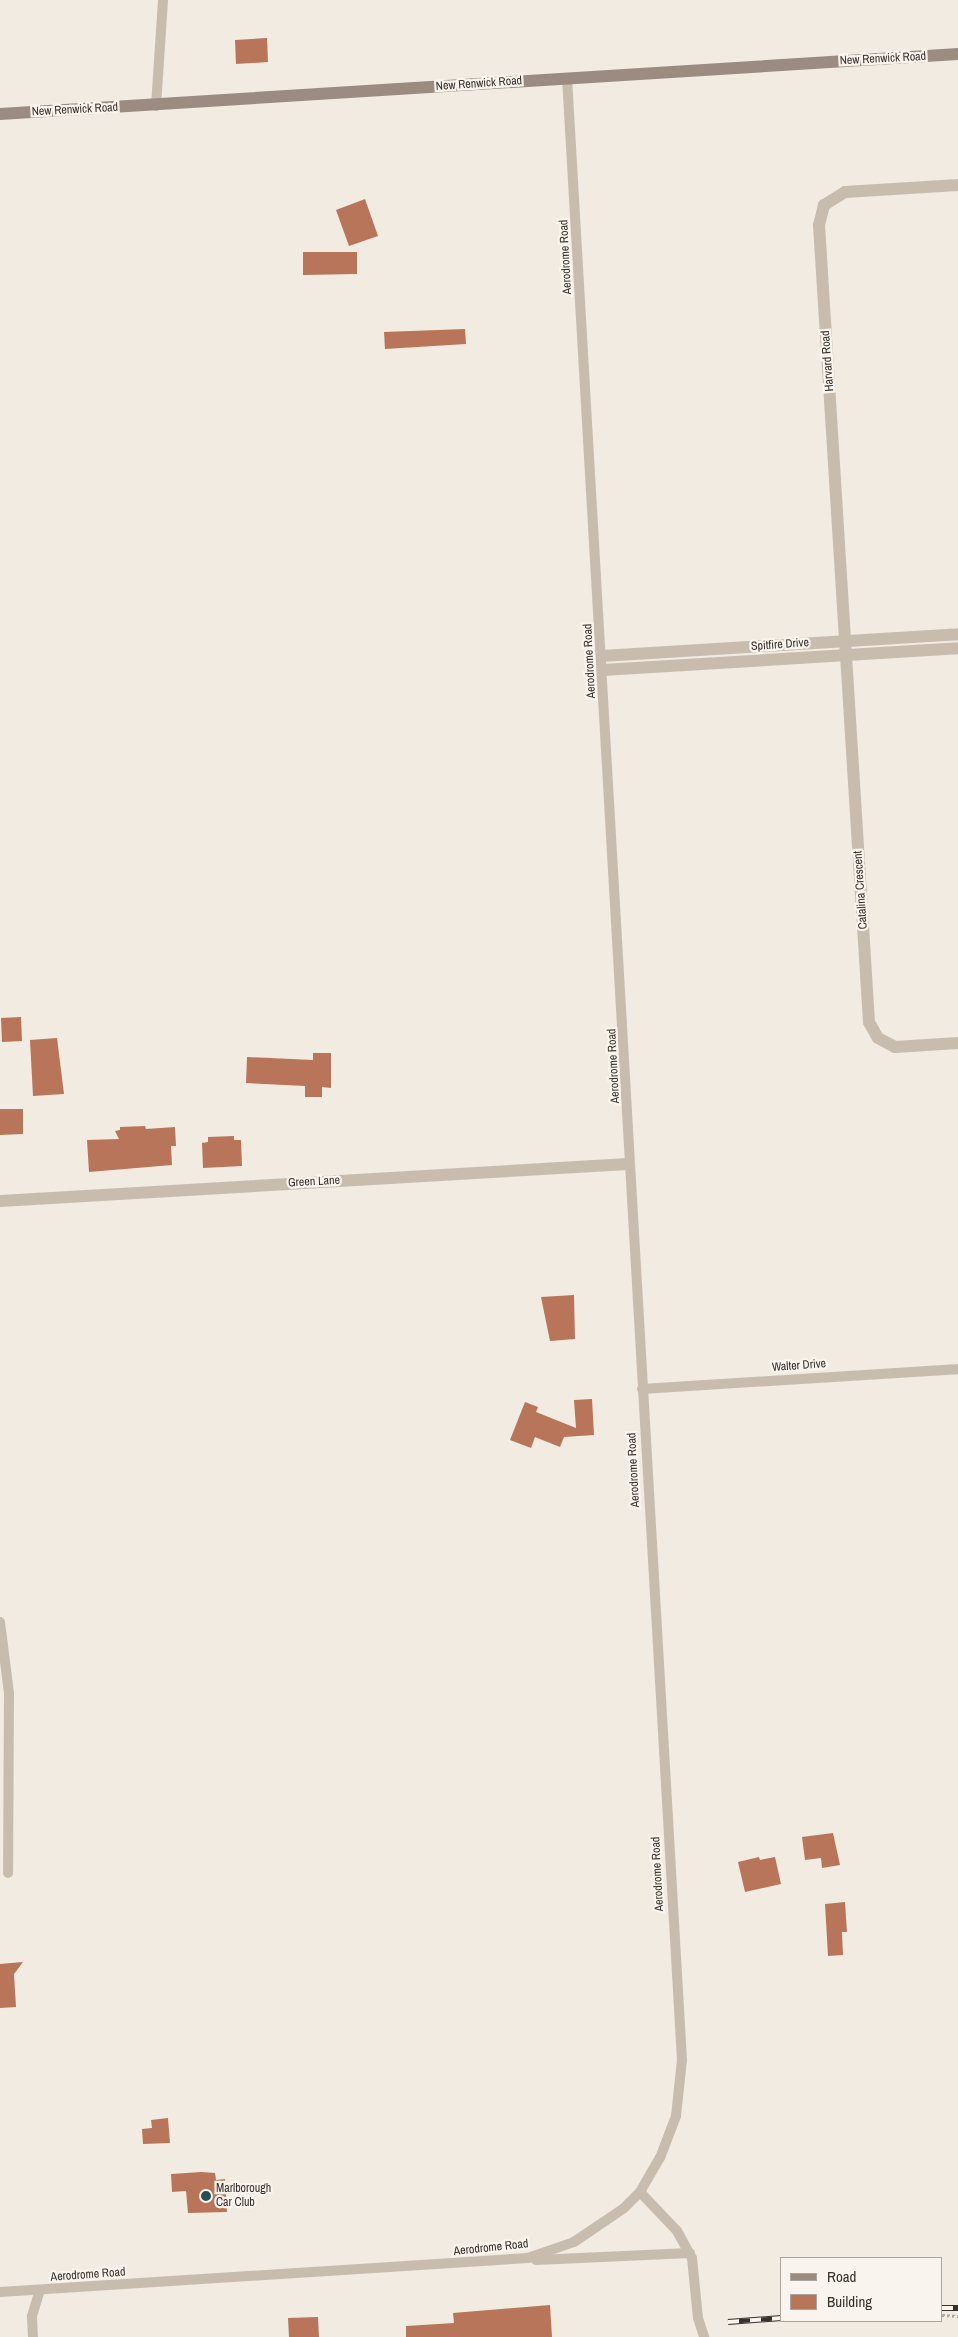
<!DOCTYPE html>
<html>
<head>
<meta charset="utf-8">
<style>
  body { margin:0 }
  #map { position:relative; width:958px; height:2337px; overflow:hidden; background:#f1ebe2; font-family:"Archivo Narrow",sans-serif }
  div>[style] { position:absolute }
  .building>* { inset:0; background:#b87559 }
  .path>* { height:3px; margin-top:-1.5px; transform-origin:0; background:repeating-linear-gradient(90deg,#b4a699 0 2.5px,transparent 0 5px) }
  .lane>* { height:10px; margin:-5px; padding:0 5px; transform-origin:5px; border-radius:5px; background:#c8bcaf }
  .street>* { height:12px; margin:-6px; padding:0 6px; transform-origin:6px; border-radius:6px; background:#c8bcaf }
  .secondary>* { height:12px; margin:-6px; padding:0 6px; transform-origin:6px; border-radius:6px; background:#9b8b80 }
  .rail>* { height:5.5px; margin-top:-2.75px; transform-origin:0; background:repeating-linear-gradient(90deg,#f9f4ee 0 11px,#38302c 0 22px); box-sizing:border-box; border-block:1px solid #38302c }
  .dots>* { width:14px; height:14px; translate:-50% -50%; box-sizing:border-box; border:2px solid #f9f4ee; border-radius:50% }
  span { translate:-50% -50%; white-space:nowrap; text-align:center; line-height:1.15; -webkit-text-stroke:4.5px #f9f4ee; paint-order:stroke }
  .street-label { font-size:12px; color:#38302c }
  .poi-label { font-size:12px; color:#38302c }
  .left { translate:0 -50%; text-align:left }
  .legend { position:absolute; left:780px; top:2257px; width:162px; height:65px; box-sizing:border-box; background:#f9f4ee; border:1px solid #aca6a0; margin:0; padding:6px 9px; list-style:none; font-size:15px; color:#38302c }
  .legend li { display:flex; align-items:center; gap:10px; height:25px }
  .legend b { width:25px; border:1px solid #aca6a0 }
</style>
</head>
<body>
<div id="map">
  <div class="building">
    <div style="clip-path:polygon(267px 38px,268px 62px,236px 64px,235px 40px)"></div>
    <div style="clip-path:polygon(365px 199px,378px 236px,349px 246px,336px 210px)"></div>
    <div style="clip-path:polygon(303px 252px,357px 252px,357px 274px,303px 275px)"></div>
    <div style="clip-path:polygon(465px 329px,466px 344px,385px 349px,384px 332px)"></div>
    <div style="clip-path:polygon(21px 1017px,22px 1041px,2px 1042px,1px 1018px)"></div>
    <div style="clip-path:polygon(57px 1038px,64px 1094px,33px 1096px,30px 1040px)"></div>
    <div style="clip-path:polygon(313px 1053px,331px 1053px,331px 1088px,322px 1087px,322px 1097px,305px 1097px,305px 1086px,246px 1083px,247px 1057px,313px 1060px)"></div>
    <div style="clip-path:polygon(0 1109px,23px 1109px,23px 1134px,0 1135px)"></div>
    <div style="clip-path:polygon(145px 1126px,146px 1129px,175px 1127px,176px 1146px,171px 1146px,172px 1165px,89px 1172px,87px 1140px,119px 1139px,115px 1131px,120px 1130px,120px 1127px)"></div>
    <div style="clip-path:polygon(234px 1136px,234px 1140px,241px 1140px,242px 1166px,203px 1168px,202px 1143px,208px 1142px,208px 1137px)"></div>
    <div style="clip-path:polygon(574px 1295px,575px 1339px,550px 1341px,541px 1297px)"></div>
    <div style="clip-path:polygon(592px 1399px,594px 1435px,564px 1437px,560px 1447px,535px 1437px,531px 1448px,510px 1440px,525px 1402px,538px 1407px,536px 1412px,576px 1428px,574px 1400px)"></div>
    <div style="clip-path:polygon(833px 1833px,840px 1865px,822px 1868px,821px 1858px,805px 1860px,802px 1837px)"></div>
    <div style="clip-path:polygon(759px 1857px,760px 1860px,775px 1857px,781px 1884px,745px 1892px,738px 1862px)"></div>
    <div style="clip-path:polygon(845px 1902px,847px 1932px,842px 1932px,843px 1955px,828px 1956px,825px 1904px)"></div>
    <div style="clip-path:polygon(23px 1962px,14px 1974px,16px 2007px,0 2008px,0 1964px)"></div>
    <div style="clip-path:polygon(168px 2118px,170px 2143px,143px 2144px,142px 2129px,152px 2128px,151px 2120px)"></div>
    <div style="clip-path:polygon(201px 2172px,215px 2173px,216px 2180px,225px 2179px,227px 2212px,188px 2213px,186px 2191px,172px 2192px,171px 2174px)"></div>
    <div style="clip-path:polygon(550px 2305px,552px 2337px,406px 2337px,406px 2326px,454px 2323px,453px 2313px)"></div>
    <div style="clip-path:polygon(318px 2317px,319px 2337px,289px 2337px,288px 2318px)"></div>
  </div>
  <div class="path">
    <div style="left:942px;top:2315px;width:16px;rotate:4deg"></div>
  </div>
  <div class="lane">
    <div style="left:156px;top:106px;width:106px;rotate:-86.2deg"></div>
    <div style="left:642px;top:1389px;width:317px;rotate:-3.6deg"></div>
    <div style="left:0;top:1622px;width:72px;rotate:82.8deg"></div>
    <div style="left:9px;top:1693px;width:180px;rotate:90.3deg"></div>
    <div style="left:640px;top:2192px;width:54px;rotate:46.5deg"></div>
    <div style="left:677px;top:2231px;width:31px;rotate:61deg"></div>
    <div style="left:692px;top:2258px;width:60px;rotate:84.3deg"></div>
    <div style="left:698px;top:2318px;width:20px;rotate:72deg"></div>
    <div style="left:536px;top:2260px;width:154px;rotate:-2.6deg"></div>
    <div style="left:0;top:2292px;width:529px;rotate:-3.68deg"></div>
    <div style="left:528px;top:2258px;width:49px;rotate:-19.2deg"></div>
    <div style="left:574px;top:2242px;width:60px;rotate:-34.2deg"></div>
    <div style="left:624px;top:2208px;width:23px;rotate:-45deg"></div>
    <div style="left:640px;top:2192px;width:39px;rotate:-60deg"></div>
    <div style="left:660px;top:2158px;width:45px;rotate:-69.1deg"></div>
    <div style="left:676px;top:2116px;width:56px;rotate:-83.9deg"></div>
    <div style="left:682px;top:2060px;width:1985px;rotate:-93.32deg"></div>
    <div style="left:33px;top:2337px;width:21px;rotate:-93deg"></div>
    <div style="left:32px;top:2316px;width:27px;rotate:-73deg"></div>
  </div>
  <div class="street">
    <div style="left:958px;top:185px;width:113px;rotate:176.5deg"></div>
    <div style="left:845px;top:192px;width:25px;rotate:148deg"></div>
    <div style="left:824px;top:205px;width:21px;rotate:104deg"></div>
    <div style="left:819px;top:225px;width:799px;rotate:86.41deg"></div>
    <div style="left:869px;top:1022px;width:18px;rotate:61deg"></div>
    <div style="left:878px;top:1038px;width:19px;rotate:28deg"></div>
    <div style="left:895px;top:1047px;width:63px;rotate:-3.6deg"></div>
    <div style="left:602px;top:656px;width:357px;rotate:-3.5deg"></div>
    <div style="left:603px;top:670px;width:356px;rotate:-3.5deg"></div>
    <div style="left:0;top:1201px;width:629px;rotate:-3.37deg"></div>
  </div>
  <div class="secondary">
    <div style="left:0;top:114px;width:960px;rotate:-3.58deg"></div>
  </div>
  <div class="rail">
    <div style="left:942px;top:2308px;width:16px"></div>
    <div style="left:728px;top:2322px;width:54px;rotate:-4.2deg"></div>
  </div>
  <div class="dots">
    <div style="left:206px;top:2196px;background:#264f55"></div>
  </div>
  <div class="street-label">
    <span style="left:883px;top:59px;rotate:-3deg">New Renwick Road</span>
    <span style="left:479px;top:84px;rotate:-4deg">New Renwick Road</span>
    <span style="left:75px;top:110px;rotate:-3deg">New Renwick Road</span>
    <span style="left:566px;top:257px;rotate:-93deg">Aerodrome Road</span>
    <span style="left:828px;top:361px;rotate:-94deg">Harvard Road</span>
    <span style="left:780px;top:645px;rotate:-4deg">Spitfire Drive</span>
    <span style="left:590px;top:661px;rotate:-93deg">Aerodrome Road</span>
    <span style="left:861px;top:890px;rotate:-94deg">Catalina Crescent</span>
    <span style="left:614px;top:1066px;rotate:-93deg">Aerodrome Road</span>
    <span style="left:314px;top:1182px;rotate:-3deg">Green Lane</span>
    <span style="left:799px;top:1366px;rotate:-4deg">Walter Drive</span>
    <span style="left:634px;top:1470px;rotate:-93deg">Aerodrome Road</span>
    <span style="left:658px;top:1874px;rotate:-93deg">Aerodrome Road</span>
    <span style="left:491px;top:2248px;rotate:-6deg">Aerodrome Road</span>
    <span style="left:88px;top:2275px;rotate:-4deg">Aerodrome Road</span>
  </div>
  <div class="poi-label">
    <span class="left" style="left:216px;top:2196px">Marlborough<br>Car Club</span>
  </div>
  <ul class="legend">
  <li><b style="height:6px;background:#9b8b80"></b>Road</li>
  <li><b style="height:14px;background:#b87559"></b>Building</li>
  </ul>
</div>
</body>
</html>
